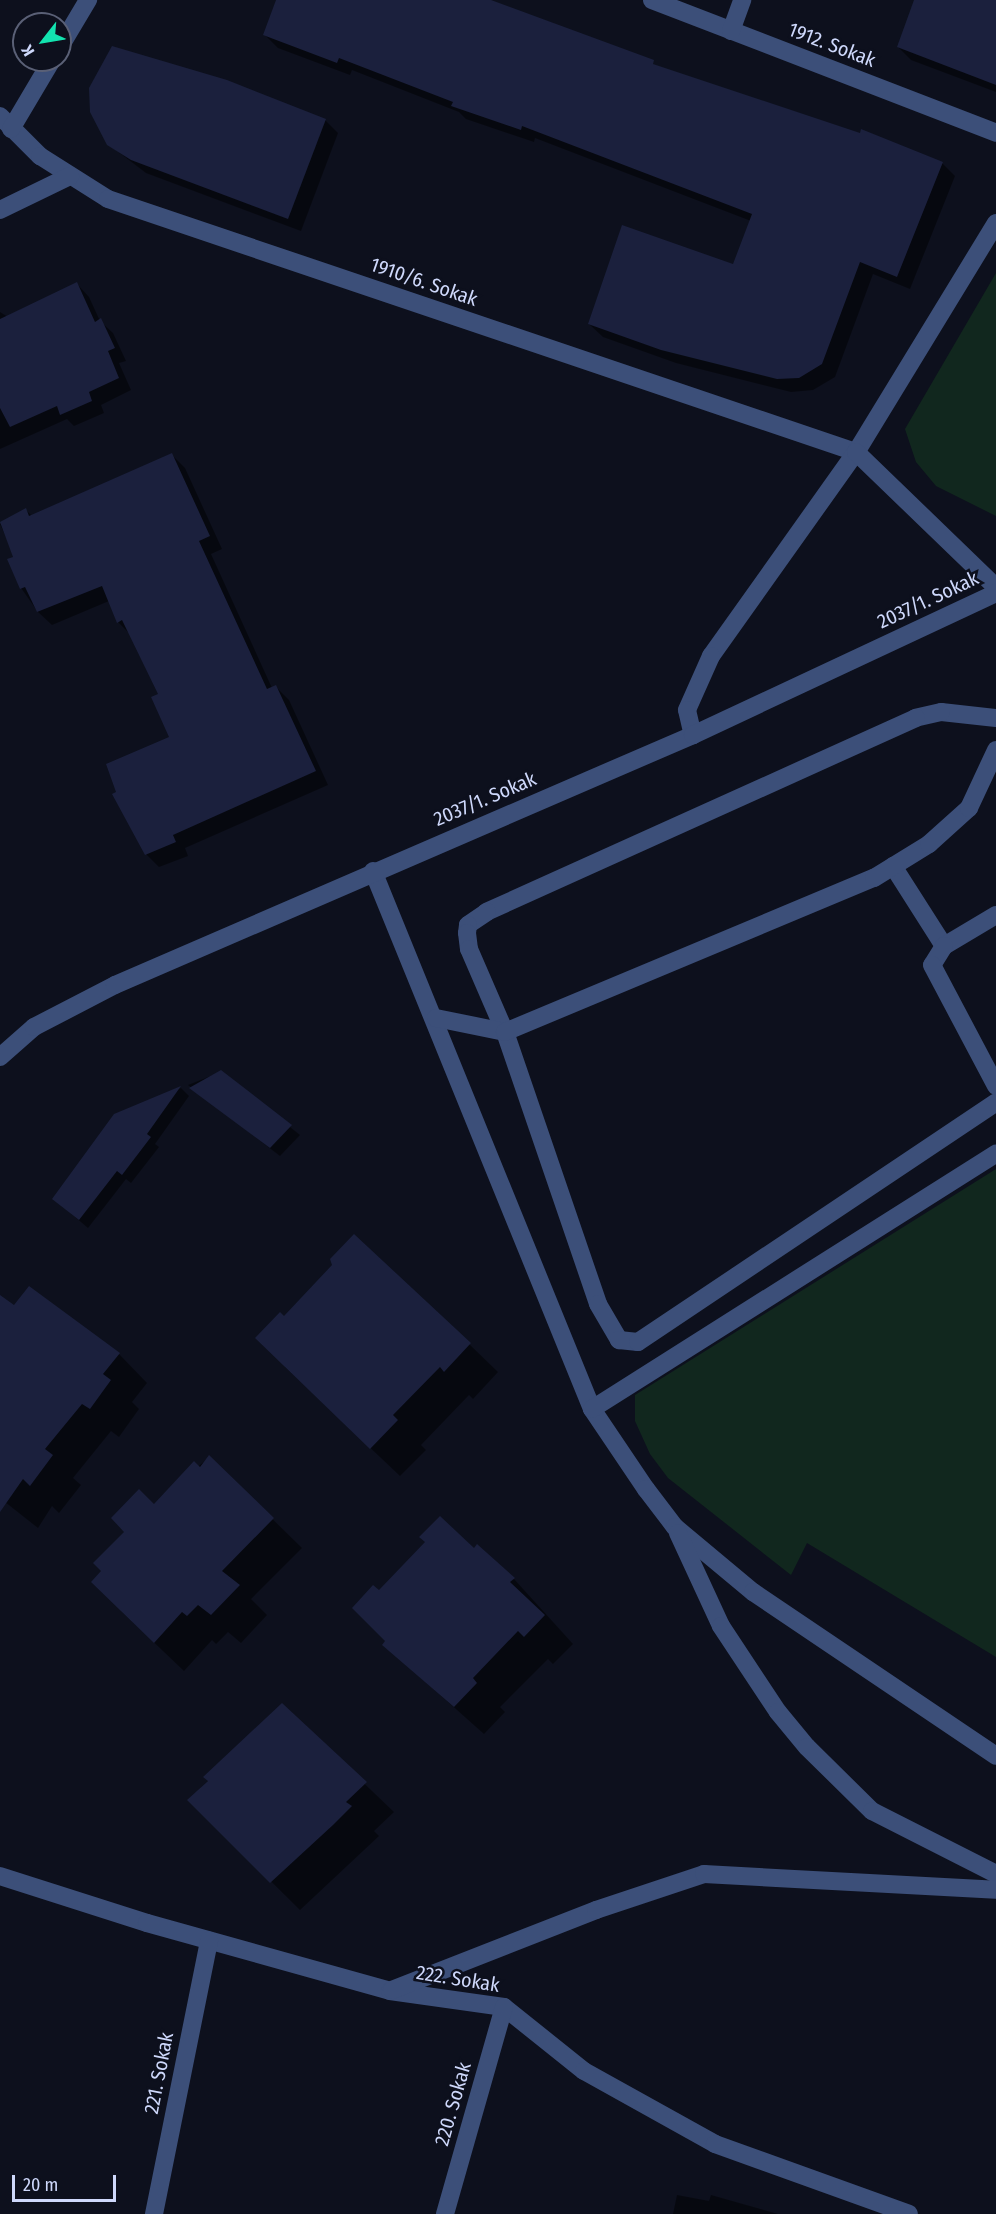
<!DOCTYPE html>
<html>
<head>
<meta charset="utf-8">
<style>
  body { margin:0 }
  #map { position:relative; width:996px; height:2214px; overflow:hidden; background:#0d101d; font-family:"Fira Sans Condensed",sans-serif }
  div>[style] { position:absolute }
  .green>* { inset:0; background:#11271e }
  .shadow>* { inset:0; background:#0007 }
  .building>* { inset:0; background:#1b203d }
  .minor>* { height:18px; margin:-9px; padding:0 9px; transform-origin:9px; border-radius:9px; background:#3c4f79 }
  span { translate:-50% -50%; white-space:nowrap; text-align:center; line-height:1.15; -webkit-text-stroke:5px #0d101d; paint-order:stroke }
  .street-label { font-size:20px; color:#ced8fb }
  .north { position:absolute; left:12px; top:12px; width:60px; height:60px; box-sizing:border-box; background:#0d101d; border:2px solid #5a6076; border-radius:50%; rotate:239deg; font-size:16px; font-weight:700; line-height:24px; text-align:center; color:#ced8fb }
  .north::after { content:''; display:block; margin:auto; width:21px; height:27px; background:#12e3af; clip-path:polygon(50% 0,100% 100%,50% 72%,0 100%) }
  .scale { position:absolute; left:12px; top:2175px; width:104px; height:27px; box-sizing:border-box; border:3px solid #ced8fb; border-top:0; padding-left:8px; font-size:18px; line-height:21px; white-space:nowrap; color:#ced8fb; -webkit-text-stroke:4px #0d101d; paint-order:stroke }
</style>
</head>
<body>
<div id="map">
  <div class="green">
    <div style="clip-path:polygon(996px 273px,996px 516px,936px 486px,916px 462px,905px 429px)"></div>
    <div style="clip-path:polygon(996px 1169px,996px 1657px,807px 1543px,791px 1575px,668px 1478px,650px 1454px,635px 1421px,635px 1395px)"></div>
  </div>
  <div class="shadow">
    <div style="clip-path:polygon(278px 0,479px 0,550px 22px,659px 67px,942px 163px,955px 176px,910px 289px,873px 274px,835px 377px,813px 390px,791px 392px,676px 363px,603px 337px,589px 324px,734px 265px,751px 221px,535px 138px,534px 142px,466px 119px,459px 112px,352px 70px,350px 75px,278px 48px,265px 35px)"></div>
    <div style="clip-path:polygon(916px 0,996px 0,996px 92px,911px 60px,898px 47px)"></div>
    <div style="clip-path:polygon(325px 120px,338px 133px,301px 231px,146px 173px,108px 144px)"></div>
    <div style="clip-path:polygon(77px 284px,89px 297px,100px 321px,113px 333px,126px 361px,119px 363px,131px 390px,101px 405px,104px 413px,74px 426px,67px 419px,0 449px,0 312px,8px 317px)"></div>
    <div style="clip-path:polygon(172px 455px,185px 468px,222px 549px,211px 554px,272px 688px,276px 687px,289px 700px,328px 785px,185px 848px,188px 856px,159px 867px,146px 854px,171px 738px,160px 695px,131px 635px,118px 622px,109px 601px,52px 625px,38px 612px,21px 588px,15px 557px,0 524px,26px 510px,32px 516px)"></div>
    <div style="clip-path:polygon(221px 1072px,300px 1135px,280px 1156px,188px 1085px)"></div>
    <div style="clip-path:polygon(181px 1088px,189px 1096px,155px 1144px,159px 1147px,131px 1183px,126px 1179px,88px 1228px,54px 1199px,115px 1116px)"></div>
    <div style="clip-path:polygon(334px 1265px,469px 1344px,498px 1372px,473px 1399px,469px 1395px,421px 1445px,426px 1450px,400px 1476px,285px 1367px,284px 1318px)"></div>
    <div style="clip-path:polygon(29px 1288px,119px 1354px,147px 1383px,132px 1402px,139px 1409px,119px 1437px,111px 1431px,73px 1478px,81px 1485px,59px 1513px,52px 1506px,38px 1528px,0 1498px,0 1310px,14px 1307px)"></div>
    <div style="clip-path:polygon(209px 1457px,302px 1548px,251px 1599px,267px 1615px,241px 1643px,228px 1632px,216px 1644px,212px 1640px,184px 1671px,121px 1611px,154px 1506px)"></div>
    <div style="clip-path:polygon(474px 1550px,514px 1579px,573px 1644px,553px 1664px,548px 1659px,500px 1707px,505px 1712px,484px 1734px,384px 1645px,387px 1641px,379px 1592px)"></div>
    <div style="clip-path:polygon(282px 1705px,394px 1812px,374px 1831px,379px 1836px,300px 1910px,189px 1800px)"></div>
    <div style="clip-path:polygon(677px 2195px,709px 2201px,711px 2195px,778px 2214px,673px 2214px)"></div>
  </div>
  <div class="building">
    <div style="clip-path:polygon(276px 0,491px 0,654px 60px,653px 64px,860px 133px,861px 129px,943px 162px,897px 277px,860px 262px,822px 364px,799px 378px,777px 379px,661px 350px,588px 324px,622px 225px,733px 264px,752px 214px,522px 126px,521px 130px,451px 106px,453px 102px,339px 58px,337px 63px,263px 35px)"></div>
    <div style="clip-path:polygon(914px 0,996px 0,996px 85px,897px 47px)"></div>
    <div style="clip-path:polygon(112px 46px,227px 80px,326px 119px,288px 219px,131px 160px,107px 145px,90px 112px,89px 88px)"></div>
    <div style="clip-path:polygon(77px 282px,95px 322px,101px 318px,115px 348px,108px 351px,119px 378px,89px 392px,92px 401px,60px 415px,57px 406px,10px 427px,0 408px,0 319px)"></div>
    <div style="clip-path:polygon(172px 453px,210px 536px,199px 541px,267px 689px,276px 685px,316px 771px,173px 835px,176px 842px,145px 855px,112px 794px,116px 792px,106px 764px,169px 737px,151px 697px,158px 694px,122px 620px,117px 623px,102px 586px,37px 612px,25px 587px,20px 589px,7px 559px,13px 557px,0 522px,26px 508px,29px 516px)"></div>
    <div style="clip-path:polygon(221px 1070px,292px 1125px,270px 1148px,189px 1088px)"></div>
    <div style="clip-path:polygon(181px 1086px,147px 1134px,151px 1137px,122px 1175px,117px 1171px,79px 1220px,52px 1199px,114px 1114px)"></div>
    <div style="clip-path:polygon(354px 1234px,471px 1343px,444px 1372px,440px 1367px,393px 1415px,398px 1420px,370px 1449px,255px 1338px,280px 1312px,284px 1316px,332px 1265px,330px 1259px)"></div>
    <div style="clip-path:polygon(29px 1286px,120px 1353px,103px 1374px,111px 1380px,90px 1409px,82px 1404px,45px 1449px,53px 1455px,30px 1486px,23px 1479px,0 1512px,0 1295px,14px 1305px)"></div>
    <div style="clip-path:polygon(209px 1455px,274px 1518px,222px 1571px,240px 1585px,211px 1615px,198px 1605px,187px 1616px,182px 1612px,154px 1643px,91px 1582px,101px 1571px,93px 1563px,124px 1532px,111px 1518px,139px 1489px,154px 1504px,194px 1461px,200px 1467px)"></div>
    <div style="clip-path:polygon(440px 1516px,474px 1548px,477px 1544px,515px 1578px,510px 1582px,545px 1615px,524px 1637px,518px 1631px,473px 1678px,477px 1683px,454px 1707px,382px 1645px,385px 1641px,352px 1608px,373px 1585px,379px 1590px,425px 1542px,419px 1537px)"></div>
    <div style="clip-path:polygon(282px 1703px,367px 1782px,346px 1802px,352px 1806px,333px 1825px,270px 1883px,187px 1800px,208px 1781px,203px 1777px)"></div>
  </div>
  <div class="minor">
    <div style="left:652px;top:0;width:369px;rotate:21.1deg"></div>
    <div style="left:731px;top:31px;width:33px;rotate:-70deg"></div>
    <div style="left:60px;top:47px;width:55px;rotate:-59.2deg"></div>
    <div style="left:0;top:116px;width:57px;rotate:45deg"></div>
    <div style="left:40px;top:156px;width:80px;rotate:32.3deg"></div>
    <div style="left:108px;top:199px;width:790px;rotate:18.69deg"></div>
    <div style="left:856px;top:452px;width:250px;rotate:125.4deg"></div>
    <div style="left:711px;top:656px;width:59px;rotate:114deg"></div>
    <div style="left:687px;top:710px;width:26px;rotate:77deg"></div>
    <div style="left:11px;top:129px;width:80px;rotate:-59.3deg"></div>
    <div style="left:0;top:210px;width:78px;rotate:-25.9deg"></div>
    <div style="left:996px;top:223px;width:268px;rotate:121.4deg"></div>
    <div style="left:856px;top:452px;width:194px;rotate:44deg"></div>
    <div style="left:996px;top:718px;width:55px;rotate:-173.8deg"></div>
    <div style="left:941px;top:712px;width:26px;rotate:167deg"></div>
    <div style="left:916px;top:718px;width:471px;rotate:155.7deg"></div>
    <div style="left:487px;top:912px;width:23px;rotate:146deg"></div>
    <div style="left:468px;top:925px;width:8px;rotate:97deg"></div>
    <div style="left:467px;top:933px;width:16px;rotate:83deg"></div>
    <div style="left:469px;top:949px;width:90px;rotate:66.6deg"></div>
    <div style="left:505px;top:1032px;width:287px;rotate:71.1deg"></div>
    <div style="left:598px;top:1304px;width:42px;rotate:59.7deg"></div>
    <div style="left:619px;top:1340px;width:19px;rotate:6deg"></div>
    <div style="left:638px;top:1342px;width:431px;rotate:-33.8deg"></div>
    <div style="left:893px;top:866px;width:95px;rotate:57.5deg"></div>
    <div style="left:373px;top:871px;width:581px;rotate:67.85deg"></div>
    <div style="left:592px;top:1409px;width:97px;rotate:56deg"></div>
    <div style="left:646px;top:1489px;width:48px;rotate:52.7deg"></div>
    <div style="left:675px;top:1527px;width:102px;rotate:39.8deg"></div>
    <div style="left:753px;top:1592px;width:293px;rotate:34deg"></div>
    <div style="left:996px;top:915px;width:61px;rotate:149.2deg"></div>
    <div style="left:944px;top:946px;width:22px;rotate:122deg"></div>
    <div style="left:932px;top:965px;width:137px;rotate:62.1deg"></div>
    <div style="left:436px;top:1018px;width:70px;rotate:11.5deg"></div>
    <div style="left:505px;top:1032px;width:400px;rotate:-22.7deg"></div>
    <div style="left:874px;top:878px;width:65px;rotate:-31.7deg"></div>
    <div style="left:929px;top:844px;width:54px;rotate:-42deg"></div>
    <div style="left:969px;top:808px;width:64px;rotate:-65deg"></div>
    <div style="left:0;top:1057px;width:45px;rotate:-41.4deg"></div>
    <div style="left:34px;top:1027px;width:91px;rotate:-27.4deg"></div>
    <div style="left:115px;top:985px;width:630px;rotate:-23.39deg"></div>
    <div style="left:693px;top:735px;width:335px;rotate:-25.1deg"></div>
    <div style="left:592px;top:1409px;width:478px;rotate:-32.3deg"></div>
    <div style="left:678px;top:1533px;width:102px;rotate:65.2deg"></div>
    <div style="left:721px;top:1626px;width:103px;rotate:56.5deg"></div>
    <div style="left:778px;top:1712px;width:45px;rotate:50.4deg"></div>
    <div style="left:807px;top:1747px;width:91px;rotate:44.6deg"></div>
    <div style="left:872px;top:1811px;width:139px;rotate:26.9deg"></div>
    <div style="left:0;top:1876px;width:154px;rotate:17.7deg"></div>
    <div style="left:147px;top:1923px;width:252px;rotate:15.6deg"></div>
    <div style="left:390px;top:1991px;width:115px;rotate:8deg"></div>
    <div style="left:504px;top:2007px;width:102px;rotate:38.7deg"></div>
    <div style="left:584px;top:2071px;width:150px;rotate:29.1deg"></div>
    <div style="left:715px;top:2144px;width:206px;rotate:19.8deg"></div>
    <div style="left:392px;top:1990px;width:219px;rotate:-21.4deg"></div>
    <div style="left:596px;top:1910px;width:114px;rotate:-18.4deg"></div>
    <div style="left:704px;top:1874px;width:292px;rotate:3.1deg"></div>
    <div style="left:154px;top:2214px;width:279px;rotate:-78.6deg"></div>
    <div style="left:445px;top:2214px;width:215px;rotate:-74.1deg"></div>
  </div>
  <div class="street-label">
    <span style="left:832px;top:45px;rotate:21deg">1912. Sokak</span>
    <span style="left:424px;top:282px;rotate:19deg">1910/6. Sokak</span>
    <span style="left:928px;top:600px;rotate:-25deg">2037/1. Sokak</span>
    <span style="left:485px;top:799px;rotate:-23deg">2037/1. Sokak</span>
    <span style="left:458px;top:1979px;rotate:9deg">222. Sokak</span>
    <span style="left:159px;top:2073px;rotate:-79deg">221. Sokak</span>
    <span style="left:453px;top:2104px;rotate:-74deg">220. Sokak</span>
  </div>
  <div class="north">K</div>
  <div class="scale">20 m</div>
</div>
</body>
</html>
